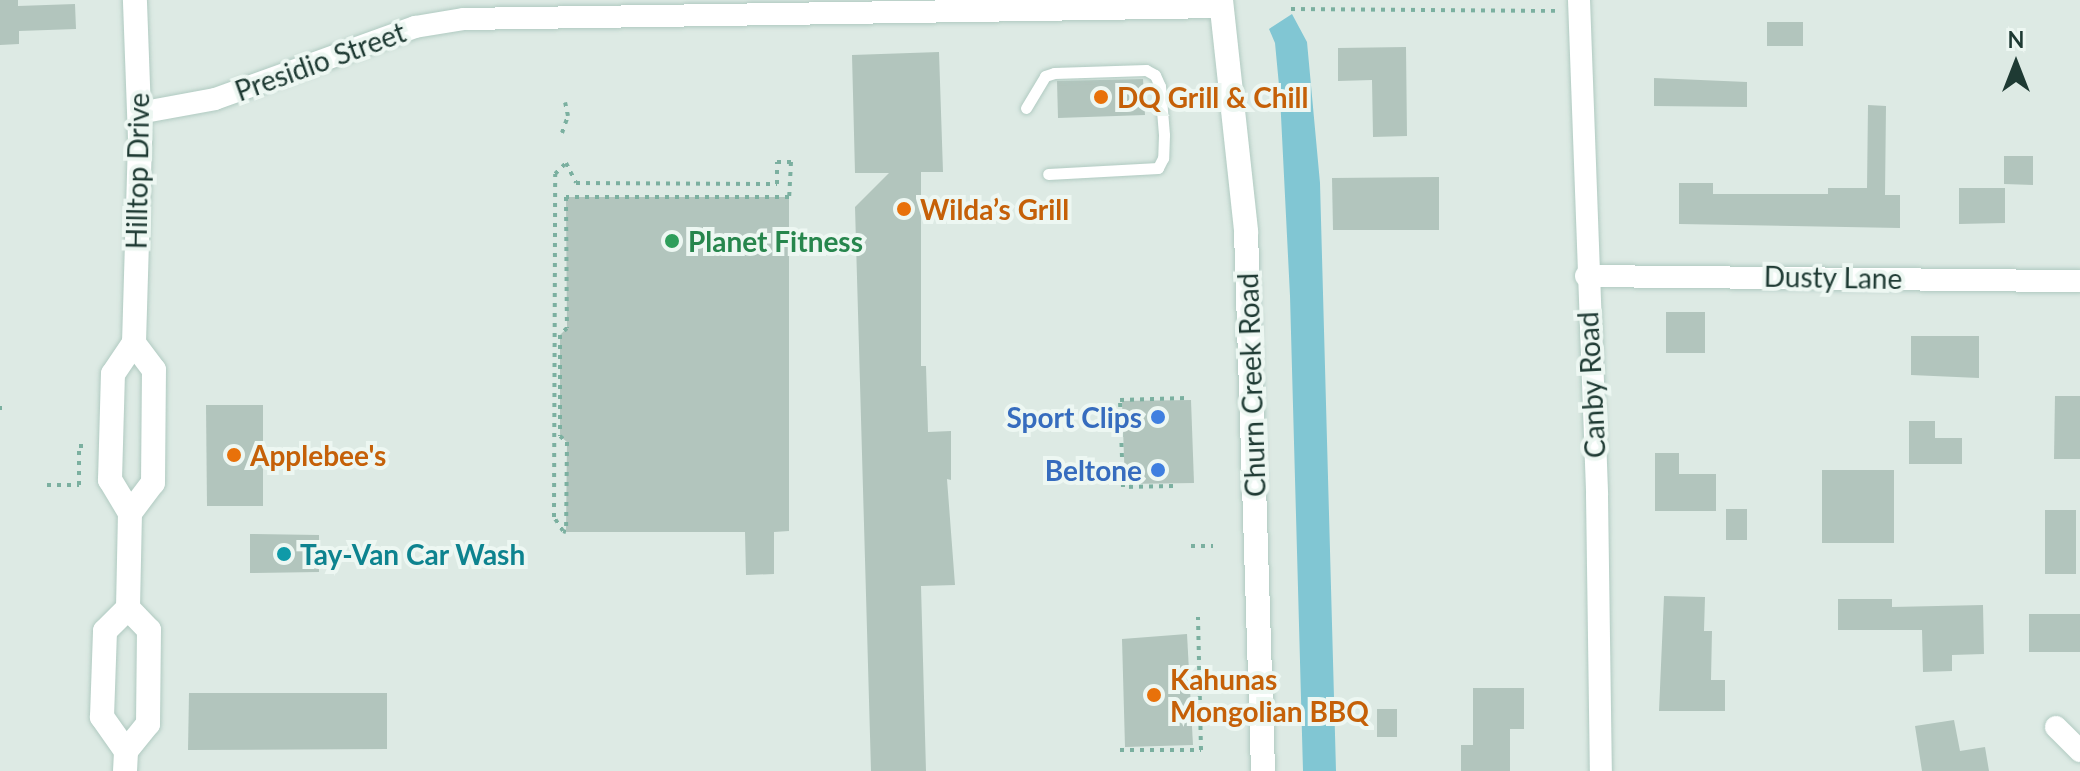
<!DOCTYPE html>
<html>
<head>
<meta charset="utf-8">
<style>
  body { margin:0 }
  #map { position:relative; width:2080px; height:771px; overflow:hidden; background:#ddeae4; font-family:Lato,sans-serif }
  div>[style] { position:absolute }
  .water>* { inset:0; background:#81c6d3 }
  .building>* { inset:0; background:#b2c5bd }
  .path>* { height:4px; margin-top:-2px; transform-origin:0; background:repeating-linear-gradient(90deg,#7bb0a0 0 4px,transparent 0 10px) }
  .roads { filter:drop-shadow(0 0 2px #b0cac1) drop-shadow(0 0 2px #b0cac1) }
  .service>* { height:11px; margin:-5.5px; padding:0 5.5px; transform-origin:5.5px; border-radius:5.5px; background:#fff }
  .minor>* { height:22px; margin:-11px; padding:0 11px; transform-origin:11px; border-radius:11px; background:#fff }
  .secondary>* { height:24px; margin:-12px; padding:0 12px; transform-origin:12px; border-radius:12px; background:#fff }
  .dots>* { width:22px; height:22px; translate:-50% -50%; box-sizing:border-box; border:4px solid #edf7f2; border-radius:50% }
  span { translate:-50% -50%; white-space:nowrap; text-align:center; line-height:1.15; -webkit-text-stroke:8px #edf7f2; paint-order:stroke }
  .street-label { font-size:28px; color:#1e3a33 }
  .food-label { font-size:28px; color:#c56008; font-weight:700 }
  .left { translate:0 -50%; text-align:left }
  .leisure-label { font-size:28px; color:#27864d; font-weight:700 }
  .shop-label { font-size:28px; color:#366cbe; font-weight:700 }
  .right { translate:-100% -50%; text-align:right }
  .culture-label { font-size:28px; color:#0d838f; font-weight:700 }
  .north { position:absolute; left:1976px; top:24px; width:80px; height:80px; -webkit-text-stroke:6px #edf7f2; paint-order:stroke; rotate:0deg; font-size:22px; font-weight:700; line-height:32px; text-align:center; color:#1e3a33 }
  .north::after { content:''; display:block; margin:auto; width:28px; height:36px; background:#1e3a33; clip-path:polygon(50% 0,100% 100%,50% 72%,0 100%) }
</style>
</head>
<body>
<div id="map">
  <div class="water">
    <div style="clip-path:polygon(1292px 14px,1307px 42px,1320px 183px,1336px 771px,1303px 771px,1290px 296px,1280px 96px,1275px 43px,1269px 29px)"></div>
  </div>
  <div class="building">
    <div style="clip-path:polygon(0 0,18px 0,18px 6px,75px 4px,76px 29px,19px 31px,19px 44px,0 45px)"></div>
    <div style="clip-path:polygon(1767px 22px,1803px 22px,1803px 46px,1767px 46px)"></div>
    <div style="clip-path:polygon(1406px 47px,1407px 136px,1373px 137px,1372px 80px,1338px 81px,1338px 48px)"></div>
    <div style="clip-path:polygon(939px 52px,943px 172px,921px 172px,921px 366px,926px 366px,928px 432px,951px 431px,951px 480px,947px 479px,955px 585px,921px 586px,926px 771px,871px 771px,855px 207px,889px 173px,855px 173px,852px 55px)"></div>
    <div style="clip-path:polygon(1654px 78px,1747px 82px,1747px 107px,1654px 106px)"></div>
    <div style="clip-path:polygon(1143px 79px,1145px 115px,1058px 118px,1057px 81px)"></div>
    <div style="clip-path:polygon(1868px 105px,1886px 106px,1885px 195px,1900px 195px,1900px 228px,1679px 224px,1679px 183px,1713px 183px,1713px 194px,1828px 194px,1828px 188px,1867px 188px)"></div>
    <div style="clip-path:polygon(2004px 156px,2033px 156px,2033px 185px,2004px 184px)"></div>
    <div style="clip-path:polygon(1439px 177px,1439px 230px,1333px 230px,1332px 178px)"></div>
    <div style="clip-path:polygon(1959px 188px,2005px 188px,2005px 223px,1959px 224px)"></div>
    <div style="clip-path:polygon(566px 197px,789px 197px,789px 531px,774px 532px,774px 574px,746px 575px,745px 532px,566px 532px,567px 442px,560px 436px,560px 335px,567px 328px)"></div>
    <div style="clip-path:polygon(1666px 312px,1705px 312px,1705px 353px,1666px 353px)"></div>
    <div style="clip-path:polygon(1911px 336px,1979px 336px,1979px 378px,1911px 375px)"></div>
    <div style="clip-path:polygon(2055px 396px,2080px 396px,2080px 459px,2054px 459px)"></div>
    <div style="clip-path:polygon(1191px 400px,1194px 483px,1125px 484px,1122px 401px)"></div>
    <div style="clip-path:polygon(206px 405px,263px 405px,263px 506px,207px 506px)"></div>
    <div style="clip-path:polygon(1909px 421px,1935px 421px,1935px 438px,1962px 438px,1962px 464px,1909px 464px)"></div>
    <div style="clip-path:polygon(1655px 453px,1679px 453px,1679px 474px,1716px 474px,1716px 511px,1655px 511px)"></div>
    <div style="clip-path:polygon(1822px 470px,1894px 470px,1894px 543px,1822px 543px)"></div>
    <div style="clip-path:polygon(1726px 509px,1747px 509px,1747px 540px,1726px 540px)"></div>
    <div style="clip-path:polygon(2045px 510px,2076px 510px,2076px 574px,2045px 574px)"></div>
    <div style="clip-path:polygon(250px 534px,319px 535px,319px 572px,250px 573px)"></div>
    <div style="clip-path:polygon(1664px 596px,1705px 597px,1704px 631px,1712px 631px,1711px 680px,1725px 680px,1725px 711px,1659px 711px)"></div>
    <div style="clip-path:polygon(1838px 599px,1892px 599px,1892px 607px,1983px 605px,1984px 654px,1952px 655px,1952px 671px,1923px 672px,1922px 630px,1838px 630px)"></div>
    <div style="clip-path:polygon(2029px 614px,2080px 614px,2080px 652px,2029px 652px)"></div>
    <div style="clip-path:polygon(1187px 634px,1193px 745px,1125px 747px,1122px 639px)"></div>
    <div style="clip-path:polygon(1473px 688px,1524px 688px,1524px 729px,1510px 729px,1510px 771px,1461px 771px,1461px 745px,1473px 745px)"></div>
    <div style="clip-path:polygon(189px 693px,387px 693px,387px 749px,188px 750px)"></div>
    <div style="clip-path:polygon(1377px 709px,1397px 709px,1397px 737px,1377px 737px)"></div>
    <div style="clip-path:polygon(1954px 720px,1960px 751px,1985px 747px,1989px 771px,1922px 771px,1915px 726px)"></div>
  </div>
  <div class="path">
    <div style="left:1291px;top:9px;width:265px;rotate:0.4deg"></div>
    <div style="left:562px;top:133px;width:18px;rotate:-71deg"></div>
    <div style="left:568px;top:116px;width:14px;rotate:-102deg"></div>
    <div style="left:777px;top:162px;width:14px"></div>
    <div style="left:791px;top:162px;width:35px;rotate:93deg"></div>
    <div style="left:789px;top:197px;width:223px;rotate:180deg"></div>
    <div style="left:566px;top:197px;width:131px;rotate:89.6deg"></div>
    <div style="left:567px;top:328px;width:10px;rotate:135deg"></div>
    <div style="left:560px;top:335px;width:101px;rotate:90deg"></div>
    <div style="left:560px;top:436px;width:9px;rotate:41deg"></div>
    <div style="left:567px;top:442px;width:90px;rotate:90.6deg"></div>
    <div style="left:566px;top:532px;width:3px;rotate:-162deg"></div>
    <div style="left:563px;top:531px;width:17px;rotate:-123deg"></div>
    <div style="left:554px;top:517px;width:343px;rotate:-89.8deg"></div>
    <div style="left:555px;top:174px;width:16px;rotate:-45deg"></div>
    <div style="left:566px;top:163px;width:22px;rotate:63deg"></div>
    <div style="left:576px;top:183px;width:201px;rotate:0.3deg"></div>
    <div style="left:777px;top:184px;width:22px;rotate:-90deg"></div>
    <div style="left:0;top:410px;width:5px;rotate:-90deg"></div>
    <div style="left:47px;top:485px;width:32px"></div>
    <div style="left:79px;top:485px;width:39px;rotate:-90deg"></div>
    <div style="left:79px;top:446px;width:10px"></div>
    <div style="left:1173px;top:486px;width:50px;rotate:178.9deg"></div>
    <div style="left:1123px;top:487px;width:87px;rotate:-92deg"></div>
    <div style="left:1120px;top:400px;width:66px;rotate:-1.7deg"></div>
    <div style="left:1191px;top:546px;width:22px"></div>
    <div style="left:1120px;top:750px;width:81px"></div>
    <div style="left:1201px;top:750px;width:133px;rotate:-91.3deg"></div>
  </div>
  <div class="roads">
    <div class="service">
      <div style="left:1026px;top:108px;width:37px;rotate:-59deg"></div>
      <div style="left:1045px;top:76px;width:9px;rotate:-18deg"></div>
      <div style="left:1054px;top:73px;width:92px;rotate:-1.9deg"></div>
      <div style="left:1146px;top:70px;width:10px;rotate:29deg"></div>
      <div style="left:1155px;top:75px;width:12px;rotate:66deg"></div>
      <div style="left:1160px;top:86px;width:49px;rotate:85.3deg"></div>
      <div style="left:1164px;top:135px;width:23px;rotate:92deg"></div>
      <div style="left:1163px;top:158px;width:11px;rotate:117deg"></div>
      <div style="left:1158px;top:168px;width:110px;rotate:176.9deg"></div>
    </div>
    <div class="minor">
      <div style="left:1579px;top:0;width:495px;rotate:87.9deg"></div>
      <div style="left:1597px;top:495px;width:276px;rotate:89.2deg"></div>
      <div style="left:139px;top:113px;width:77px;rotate:-10.4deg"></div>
      <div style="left:215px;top:99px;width:213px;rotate:-19.8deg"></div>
      <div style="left:415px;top:27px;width:50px;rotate:-9.3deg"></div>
      <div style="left:464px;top:19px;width:758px;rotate:-0.91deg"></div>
      <div style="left:1586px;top:276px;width:494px;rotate:0.6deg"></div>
      <div style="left:2056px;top:727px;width:34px;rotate:45deg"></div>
    </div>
    <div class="secondary">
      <div style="left:1221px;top:0;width:233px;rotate:83.8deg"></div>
      <div style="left:1246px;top:232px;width:539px;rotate:88.19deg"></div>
      <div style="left:130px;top:513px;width:38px;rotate:-53deg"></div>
      <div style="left:153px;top:483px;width:113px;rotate:-89.5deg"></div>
      <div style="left:154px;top:370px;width:34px;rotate:-127deg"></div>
      <div style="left:126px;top:751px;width:35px;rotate:-51deg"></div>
      <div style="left:148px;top:724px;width:94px;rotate:-89.4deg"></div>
      <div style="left:149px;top:630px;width:30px;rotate:-134deg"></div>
      <div style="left:125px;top:771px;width:20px;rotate:-87deg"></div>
      <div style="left:126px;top:751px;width:42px;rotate:-125.2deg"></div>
      <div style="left:102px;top:717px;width:86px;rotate:-88deg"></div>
      <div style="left:105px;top:631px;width:33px;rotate:-45deg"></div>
      <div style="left:128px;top:608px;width:95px;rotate:-88.8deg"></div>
      <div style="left:130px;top:513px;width:39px;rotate:-121deg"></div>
      <div style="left:110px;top:480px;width:106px;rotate:-88.4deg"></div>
      <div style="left:113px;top:374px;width:37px;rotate:-56deg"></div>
      <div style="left:134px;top:343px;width:204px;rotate:-88.3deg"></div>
      <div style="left:140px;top:139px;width:139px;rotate:-92.1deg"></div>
    </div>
  </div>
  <div class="dots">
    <div style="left:1101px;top:97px;background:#e8710a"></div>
    <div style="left:904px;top:209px;background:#e8710a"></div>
    <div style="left:672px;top:241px;background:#2e9e5b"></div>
    <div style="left:1158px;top:417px;background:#3f7fe0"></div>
    <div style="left:234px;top:455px;background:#e8710a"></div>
    <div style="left:1158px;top:470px;background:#3f7fe0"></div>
    <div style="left:284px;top:554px;background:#0f9aa8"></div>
    <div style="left:1154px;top:695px;background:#e8710a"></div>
  </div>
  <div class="street-label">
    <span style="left:320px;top:61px;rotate:-20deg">Presidio Street</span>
    <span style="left:137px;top:171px;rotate:-89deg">Hilltop Drive</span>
    <span style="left:1833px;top:277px;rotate:1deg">Dusty Lane</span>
    <span style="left:1251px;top:385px;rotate:-92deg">Churn Creek Road</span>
    <span style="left:1591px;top:385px;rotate:-93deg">Canby Road</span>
  </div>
  <div class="food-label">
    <span class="left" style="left:1117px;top:97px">DQ Grill &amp; Chill</span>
    <span class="left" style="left:920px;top:209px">Wilda’s Grill</span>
    <span class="left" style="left:250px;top:455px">Applebee's</span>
    <span class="left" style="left:1170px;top:695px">Kahunas<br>Mongolian BBQ</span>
  </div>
  <div class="leisure-label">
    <span class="left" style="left:688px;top:241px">Planet Fitness</span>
  </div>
  <div class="shop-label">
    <span class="right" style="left:1142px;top:417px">Sport Clips</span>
    <span class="right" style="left:1142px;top:470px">Beltone</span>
  </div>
  <div class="culture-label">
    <span class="left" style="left:300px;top:554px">Tay-Van Car Wash</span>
  </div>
  <div class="north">N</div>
</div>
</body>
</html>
